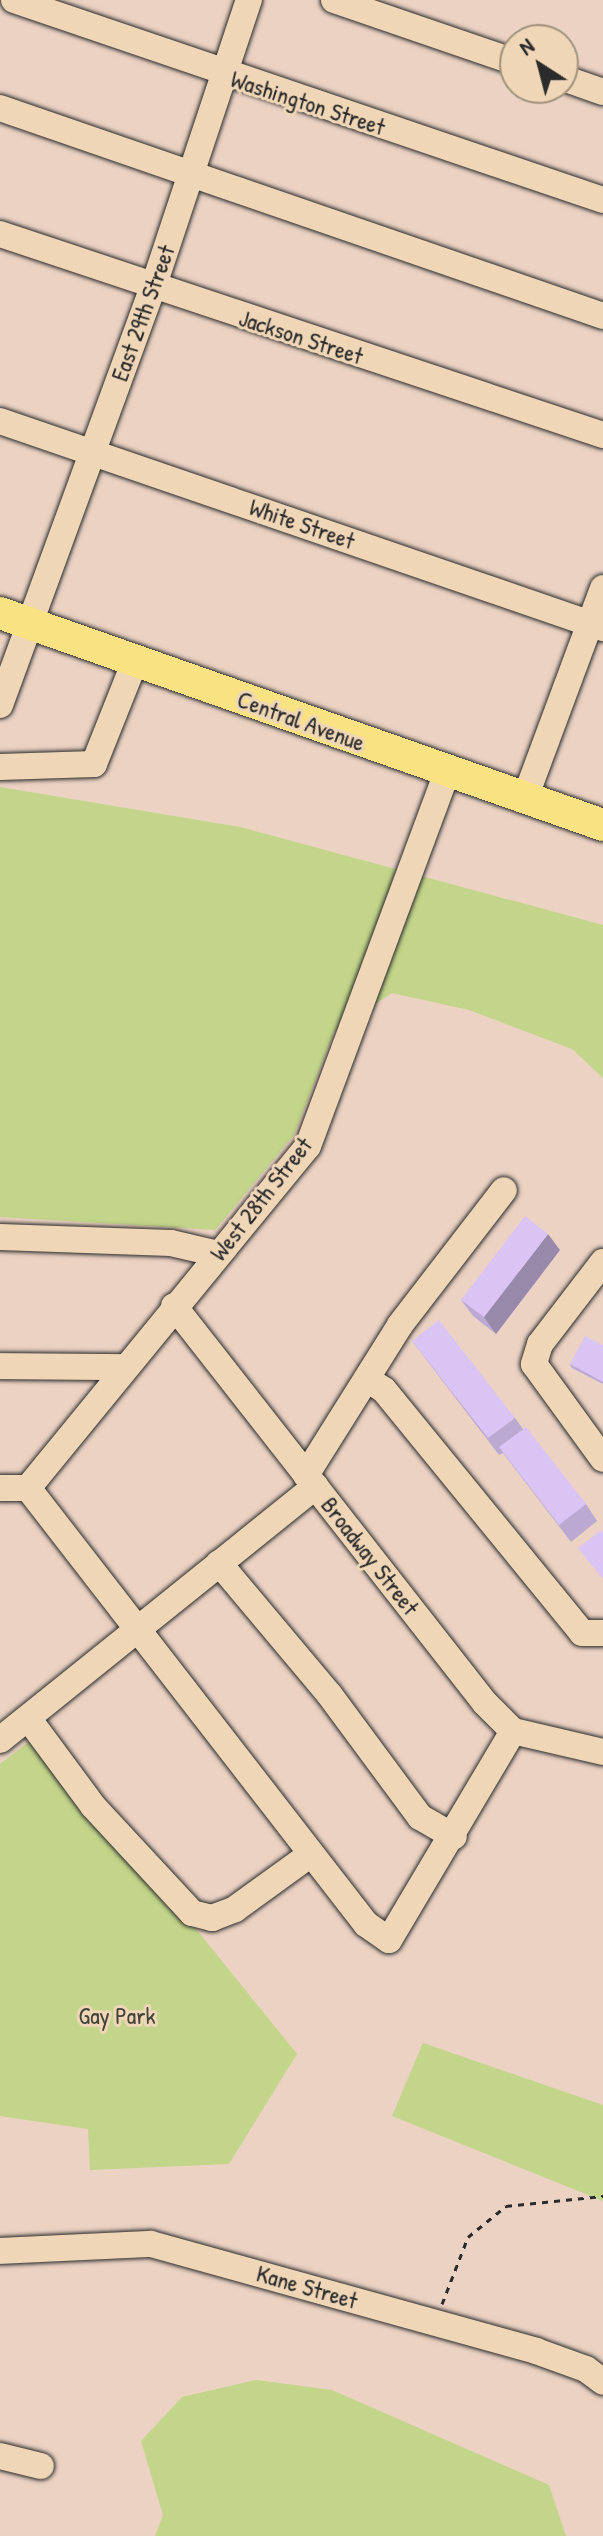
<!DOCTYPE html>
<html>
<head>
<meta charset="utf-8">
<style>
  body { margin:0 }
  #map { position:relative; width:603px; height:2536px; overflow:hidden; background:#ebd2c3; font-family:"Patrick Hand",sans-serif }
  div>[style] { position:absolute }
  .green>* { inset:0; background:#c2d58a }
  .path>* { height:3px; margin-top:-1.5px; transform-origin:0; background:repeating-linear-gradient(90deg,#2b2b2b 0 6px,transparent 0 12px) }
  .roads { filter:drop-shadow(0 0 2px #2b2b2b) drop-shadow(0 0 2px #2b2b2b) }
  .minor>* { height:26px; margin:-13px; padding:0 13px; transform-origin:13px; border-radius:13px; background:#efd6b7 }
  .major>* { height:32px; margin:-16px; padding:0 16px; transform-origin:16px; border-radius:16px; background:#f8e281 }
  .wall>* { inset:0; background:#bba9d2 }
  .shaded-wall>* { inset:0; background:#9889ab }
  .building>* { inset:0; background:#d9c4f4 }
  span { translate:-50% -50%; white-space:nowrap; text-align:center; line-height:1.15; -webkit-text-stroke:6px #efd6b7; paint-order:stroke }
  .street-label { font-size:24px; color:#2b2b2b }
  .park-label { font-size:24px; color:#424439 }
  .north { position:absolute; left:499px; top:24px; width:80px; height:80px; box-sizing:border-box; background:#efd6b7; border:2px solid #a1927f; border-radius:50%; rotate:324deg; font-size:22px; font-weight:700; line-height:32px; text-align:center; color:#2b2b2b }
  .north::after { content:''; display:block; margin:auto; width:28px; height:36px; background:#2b2b2b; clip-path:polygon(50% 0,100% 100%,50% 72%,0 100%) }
</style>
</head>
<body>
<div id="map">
  <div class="green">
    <div style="clip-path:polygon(0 787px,240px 827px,603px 925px,603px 1078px,572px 1049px,469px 1010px,392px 993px,334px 1032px,294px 1135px,215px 1230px,0 1217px)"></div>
    <div style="clip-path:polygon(39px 1734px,297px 2054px,229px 2164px,90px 2170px,88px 2129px,0 2116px,0 1764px)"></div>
    <div style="clip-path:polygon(423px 2043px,603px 2105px,603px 2201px,392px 2116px)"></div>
    <div style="clip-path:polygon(256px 2380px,332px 2390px,549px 2485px,566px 2536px,155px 2536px,163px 2515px,141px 2441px,182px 2397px)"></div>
  </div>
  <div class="path">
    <div style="left:442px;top:2304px;width:72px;rotate:-68.8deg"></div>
    <div style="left:468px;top:2237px;width:49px;rotate:-39.2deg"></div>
    <div style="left:506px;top:2206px;width:98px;rotate:-5.9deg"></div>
  </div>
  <div class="roads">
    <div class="minor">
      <div style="left:14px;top:0;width:622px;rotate:18.76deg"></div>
      <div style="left:334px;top:0;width:191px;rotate:18.9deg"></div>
      <div style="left:563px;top:78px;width:42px;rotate:19.3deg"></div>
      <div style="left:0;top:108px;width:638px;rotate:19.03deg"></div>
      <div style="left:0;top:234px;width:636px;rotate:18.43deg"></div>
      <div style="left:0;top:421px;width:638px;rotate:18.95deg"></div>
      <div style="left:0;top:705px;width:444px;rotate:-69.9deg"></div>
      <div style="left:153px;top:288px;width:304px;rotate:-71.6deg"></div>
      <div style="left:0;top:767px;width:94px;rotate:-1.8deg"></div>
      <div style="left:94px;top:764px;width:111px;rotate:-68.3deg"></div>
      <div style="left:525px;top:798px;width:224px;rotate:-69.6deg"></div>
      <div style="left:0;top:1237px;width:171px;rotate:2deg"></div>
      <div style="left:171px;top:1243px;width:48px;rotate:13.2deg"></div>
      <div style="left:603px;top:1262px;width:103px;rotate:127.5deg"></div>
      <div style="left:540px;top:1344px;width:21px;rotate:107deg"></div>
      <div style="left:534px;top:1364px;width:117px;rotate:54deg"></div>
      <div style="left:174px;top:1306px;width:504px;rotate:51.93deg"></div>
      <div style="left:485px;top:1703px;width:40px;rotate:45deg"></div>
      <div style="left:513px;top:1731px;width:92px;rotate:13.1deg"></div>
      <div style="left:0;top:1366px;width:122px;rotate:0.5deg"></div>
      <div style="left:367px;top:1379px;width:20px;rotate:33deg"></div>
      <div style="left:384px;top:1390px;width:313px;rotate:50.8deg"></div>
      <div style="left:582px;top:1633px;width:21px"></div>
      <div style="left:306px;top:1475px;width:177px;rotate:-57.9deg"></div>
      <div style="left:400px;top:1325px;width:170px;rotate:-52.4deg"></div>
      <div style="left:0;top:1488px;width:28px"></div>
      <div style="left:28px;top:1488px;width:552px;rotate:52.22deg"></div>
      <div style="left:366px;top:1924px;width:28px;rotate:35deg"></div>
      <div style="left:389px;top:1940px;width:243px;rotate:-59.3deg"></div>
      <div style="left:28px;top:1488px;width:442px;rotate:-50.7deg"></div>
      <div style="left:308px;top:1146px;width:398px;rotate:-69.6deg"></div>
      <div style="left:219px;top:1563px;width:171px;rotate:50deg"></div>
      <div style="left:329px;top:1694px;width:153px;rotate:53.5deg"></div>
      <div style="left:420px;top:1817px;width:39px;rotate:30deg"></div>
      <div style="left:28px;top:1718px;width:109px;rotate:53.5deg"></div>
      <div style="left:93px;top:1806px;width:146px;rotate:47.2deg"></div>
      <div style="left:192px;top:1913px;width:21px;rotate:14deg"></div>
      <div style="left:212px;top:1918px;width:25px;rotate:-21deg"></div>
      <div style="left:235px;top:1909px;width:94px;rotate:-35.9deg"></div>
      <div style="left:0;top:1740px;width:405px;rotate:-38.8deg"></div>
      <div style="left:0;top:2251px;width:151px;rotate:-2.7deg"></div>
      <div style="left:151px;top:2244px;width:400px;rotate:15.5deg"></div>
      <div style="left:536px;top:2351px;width:53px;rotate:19.8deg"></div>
      <div style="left:586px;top:2369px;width:21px;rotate:37deg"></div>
      <div style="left:0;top:2456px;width:42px;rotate:13.7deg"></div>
    </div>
    <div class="major">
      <div style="left:0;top:613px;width:639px;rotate:19.37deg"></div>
    </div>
  </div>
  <div class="wall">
    <div style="clip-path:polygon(560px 1250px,496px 1334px,473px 1316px,461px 1300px)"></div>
    <div style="clip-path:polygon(412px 1341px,515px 1418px,523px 1429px,586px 1504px,597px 1521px,571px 1542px,503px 1453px,499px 1455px)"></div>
    <div style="clip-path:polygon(603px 1345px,603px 1384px,572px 1368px,570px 1364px)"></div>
  </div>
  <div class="shaded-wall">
    <div style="clip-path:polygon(548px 1234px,560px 1250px,496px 1334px,484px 1317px)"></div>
  </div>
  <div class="building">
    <div style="clip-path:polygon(525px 1216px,548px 1234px,484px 1317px,461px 1300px)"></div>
    <div style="clip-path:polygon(439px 1320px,515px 1418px,488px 1438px,412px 1341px)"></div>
    <div style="clip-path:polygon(585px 1336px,603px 1345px,603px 1382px,570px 1364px)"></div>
    <div style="clip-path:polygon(526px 1427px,586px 1504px,559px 1525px,499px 1447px)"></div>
    <div style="clip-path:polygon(601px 1530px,603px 1533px,603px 1579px,578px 1548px)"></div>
  </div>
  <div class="street-label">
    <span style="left:308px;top:103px;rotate:18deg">Washington Street</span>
    <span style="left:143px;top:313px;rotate:-70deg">East 29th Street</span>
    <span style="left:301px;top:337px;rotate:18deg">Jackson Street</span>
    <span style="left:302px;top:524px;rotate:19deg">White Street</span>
    <span style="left:301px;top:721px;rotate:20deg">Central Avenue</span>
    <span style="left:261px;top:1199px;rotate:-52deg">West 28th Street</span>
    <span style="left:370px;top:1556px;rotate:52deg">Broadway Street</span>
    <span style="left:307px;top:2287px;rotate:16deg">Kane Street</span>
  </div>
  <div class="park-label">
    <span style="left:117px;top:2016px">Gay Park</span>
  </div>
  <div class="north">N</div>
</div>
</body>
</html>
